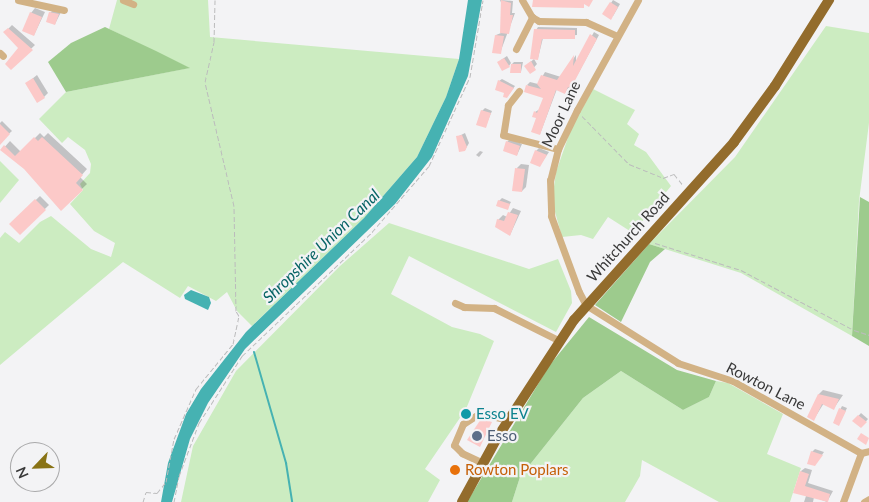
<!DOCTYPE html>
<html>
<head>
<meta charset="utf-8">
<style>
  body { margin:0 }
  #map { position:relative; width:869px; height:502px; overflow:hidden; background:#f3f3f5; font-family:Lato,sans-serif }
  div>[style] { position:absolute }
  .green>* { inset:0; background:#ccecc1 }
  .forest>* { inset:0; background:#9dcb8d }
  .water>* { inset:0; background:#46b2b2 }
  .shadow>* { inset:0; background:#0003 }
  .stream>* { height:2px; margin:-1px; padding:0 1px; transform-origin:1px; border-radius:1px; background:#46b2b2 }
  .building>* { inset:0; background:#fcc9c8 }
  .path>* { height:1px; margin-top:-0.5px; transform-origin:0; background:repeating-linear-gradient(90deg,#bbbbbc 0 5px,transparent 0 7.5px) }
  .minor>* { height:7px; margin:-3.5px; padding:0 3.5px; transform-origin:3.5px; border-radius:3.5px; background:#d2b285 }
  .highway>* { height:10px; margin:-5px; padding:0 5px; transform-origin:5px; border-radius:5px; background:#936c2c }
  .dots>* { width:14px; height:14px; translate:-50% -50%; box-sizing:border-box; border:2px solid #f3f3f5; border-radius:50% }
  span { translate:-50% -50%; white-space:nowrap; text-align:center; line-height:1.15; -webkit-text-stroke:4.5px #f3f3f5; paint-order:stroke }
  .street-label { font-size:15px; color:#393939 }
  .culture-label { font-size:15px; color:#0d838f }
  .left { translate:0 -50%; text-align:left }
  .service-label { font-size:15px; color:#4e5e75 }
  .food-label { font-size:15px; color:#c56008 }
  .water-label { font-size:16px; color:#076465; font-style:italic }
  .north { position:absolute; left:10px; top:442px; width:50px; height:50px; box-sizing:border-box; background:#f3f3f5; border:1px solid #a9a9aa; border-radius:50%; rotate:246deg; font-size:14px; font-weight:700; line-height:20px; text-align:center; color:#393939 }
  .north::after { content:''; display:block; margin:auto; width:18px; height:22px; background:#897315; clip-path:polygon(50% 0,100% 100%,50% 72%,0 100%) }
</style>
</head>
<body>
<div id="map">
  <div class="green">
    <div style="clip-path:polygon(117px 0,208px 0,210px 37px,459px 59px,446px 97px,417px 157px,364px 218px,252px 326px,237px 311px,227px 292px,216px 301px,188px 286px,180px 298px,123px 262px,0 365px,0 238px,5px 232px,19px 243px,40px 222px,51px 216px,91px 249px,111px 257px,115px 243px,94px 231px,70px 204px,83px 190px,80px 184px,90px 173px,91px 164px,85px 150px,68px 137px,62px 143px,39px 119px,66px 92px,189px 68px,109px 29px)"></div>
    <div style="clip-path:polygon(826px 26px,869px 33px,869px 123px,859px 201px,852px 336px,741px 273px,649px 244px,735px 157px)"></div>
    <div style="clip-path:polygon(593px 89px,635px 110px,627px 124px,639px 134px,634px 145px,646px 152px,671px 186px,633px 233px,608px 217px,593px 239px,581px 235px,562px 237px,552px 201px,556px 172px,571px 129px)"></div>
    <div style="clip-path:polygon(0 161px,19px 180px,0 203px)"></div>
    <div style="clip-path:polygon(389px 223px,529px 269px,558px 259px,571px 291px,572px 303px,556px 332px,409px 256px,391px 294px,452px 327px,480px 334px,494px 341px,466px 409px,425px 469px,440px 480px,428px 502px,181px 502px,193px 446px,236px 371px,340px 266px)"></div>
    <div style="clip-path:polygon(621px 371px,683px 410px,709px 397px,716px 381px,728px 383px,783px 414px,767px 454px,801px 468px,790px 502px,719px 502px,642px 460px,640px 476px,625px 502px,512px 502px,520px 477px,583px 398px)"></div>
  </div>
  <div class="forest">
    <div style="clip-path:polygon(105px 27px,156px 51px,190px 68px,66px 92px,48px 62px,71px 43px)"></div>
    <div style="clip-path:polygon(860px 197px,869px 202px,869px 346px,852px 336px)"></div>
    <div style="clip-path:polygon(649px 244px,665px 249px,650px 262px,621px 322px,595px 305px)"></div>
    <div style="clip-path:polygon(589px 317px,677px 370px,716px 381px,709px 397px,683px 410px,621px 371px,583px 398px,520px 477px,512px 502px,467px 502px,549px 366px)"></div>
  </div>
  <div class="water">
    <div style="clip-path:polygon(468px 0,482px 0,468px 76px,432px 157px,395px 204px,245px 349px,208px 403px,190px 439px,172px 502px,161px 502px,168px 463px,186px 414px,201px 389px,246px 332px,364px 218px,417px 157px,446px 97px,459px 59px)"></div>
    <div style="clip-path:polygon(191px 290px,209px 297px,211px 303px,208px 310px,185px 299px,184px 295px)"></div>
  </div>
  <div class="shadow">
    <div style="clip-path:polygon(500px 0,513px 1px,512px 13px,515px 13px,500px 53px,496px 35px,501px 33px,504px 10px)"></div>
    <div style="clip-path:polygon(613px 0,620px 4px,613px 16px,611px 3px)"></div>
    <div style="clip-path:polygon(35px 8px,45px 12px,34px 35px,31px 13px)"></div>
    <div style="clip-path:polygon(53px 10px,61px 12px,55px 24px,50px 13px)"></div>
    <div style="clip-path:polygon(12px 25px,35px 45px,11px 68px,20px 48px,5px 32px)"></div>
    <div style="clip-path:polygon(538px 27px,577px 28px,577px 35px,543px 38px,538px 58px,536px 30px)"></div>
    <div style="clip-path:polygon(594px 32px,599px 35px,573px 83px,565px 92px,557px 89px,540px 134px,535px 112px,540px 109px,544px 97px,527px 85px,530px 82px,538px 84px,545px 72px,561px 77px,576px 55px,576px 64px)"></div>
    <div style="clip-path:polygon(507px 56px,511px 63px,509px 66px,501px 60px)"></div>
    <div style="clip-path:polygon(534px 59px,537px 64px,530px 72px,528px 64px)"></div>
    <div style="clip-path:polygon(514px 62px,523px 62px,521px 72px,512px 64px)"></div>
    <div style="clip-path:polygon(37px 75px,48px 93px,44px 97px,27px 83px)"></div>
    <div style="clip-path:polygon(502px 79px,515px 86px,509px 94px,499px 81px)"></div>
    <div style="clip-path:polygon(485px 108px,492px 111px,485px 127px,482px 111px)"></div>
    <div style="clip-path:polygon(2px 121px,12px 131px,1px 141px,0 123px)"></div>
    <div style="clip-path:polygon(40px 133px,44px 137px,48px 133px,87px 169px,80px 177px,87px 184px,61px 209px,25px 168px,2px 150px,10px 141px,21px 152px)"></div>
    <div style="clip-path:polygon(465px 133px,469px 143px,465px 150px,457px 137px)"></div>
    <div style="clip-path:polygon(510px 139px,522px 144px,517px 155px,507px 142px)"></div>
    <div style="clip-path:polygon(539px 148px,549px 152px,540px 165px,536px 151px)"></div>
    <div style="clip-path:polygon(480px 151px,483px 152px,479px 157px,476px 155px)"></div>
    <div style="clip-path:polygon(521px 164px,529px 165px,526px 187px,522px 191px,517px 168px)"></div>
    <div style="clip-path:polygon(40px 196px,49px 205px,20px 233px,11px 224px)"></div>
    <div style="clip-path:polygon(502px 198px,511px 202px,507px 209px,499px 201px)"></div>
    <div style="clip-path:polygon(513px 208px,521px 211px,510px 235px,498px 220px,503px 215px,507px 217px)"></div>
    <div style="clip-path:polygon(823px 390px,843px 395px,834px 408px,824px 403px,814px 419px,819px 394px)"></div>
    <div style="clip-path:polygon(842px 406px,847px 408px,839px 424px,834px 422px)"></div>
    <div style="clip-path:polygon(861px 413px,868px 419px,861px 427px,854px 421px)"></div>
    <div style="clip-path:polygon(815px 449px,824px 452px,817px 462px,812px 452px)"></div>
    <div style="clip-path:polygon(805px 468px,812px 470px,808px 483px,833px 491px,827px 502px,814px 497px,813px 502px,804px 502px,806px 496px,801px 471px)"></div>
  </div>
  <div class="stream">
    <div style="left:254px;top:352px;width:116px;rotate:73.9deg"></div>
    <div style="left:286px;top:463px;width:39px;rotate:81deg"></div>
  </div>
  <div class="building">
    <div style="clip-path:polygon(501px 0,511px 3px,510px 15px,513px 15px,509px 34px,500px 33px)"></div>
    <div style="clip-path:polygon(533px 0,593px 0,589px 7px,584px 4px,584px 8px,532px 7px)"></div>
    <div style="clip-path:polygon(610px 2px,618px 7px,611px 20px,602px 14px)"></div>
    <div style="clip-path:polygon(30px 12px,42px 17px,34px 36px,22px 31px)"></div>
    <div style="clip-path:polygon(49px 12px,59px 14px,55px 25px,46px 22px)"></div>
    <div style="clip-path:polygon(8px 28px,33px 50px,11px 70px,5px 64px,18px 48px,3px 32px)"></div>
    <div style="clip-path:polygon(534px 29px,575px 30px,575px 39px,542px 39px,538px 60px,530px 59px)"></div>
    <div style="clip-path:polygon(590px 34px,597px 39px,571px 88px,568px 87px,565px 94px,556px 90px,540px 135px,531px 132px,536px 118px,532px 117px,534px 111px,537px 113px,543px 98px,524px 92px,526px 85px,541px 89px,537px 84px,541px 75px,557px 80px,574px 55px,573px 66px)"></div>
    <div style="clip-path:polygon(495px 35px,504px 36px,501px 54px,492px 53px)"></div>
    <div style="clip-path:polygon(504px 58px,510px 67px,502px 71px,497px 62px)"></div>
    <div style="clip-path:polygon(531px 61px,536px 70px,530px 74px,524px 66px)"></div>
    <div style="clip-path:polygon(511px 64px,521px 64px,521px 73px,510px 73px)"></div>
    <div style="clip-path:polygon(33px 78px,45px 98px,37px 103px,25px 83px)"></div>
    <div style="clip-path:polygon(498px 80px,514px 88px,507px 98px,503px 97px,504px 93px,495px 90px)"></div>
    <div style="clip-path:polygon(481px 110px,491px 113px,486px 128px,476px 125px)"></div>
    <div style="clip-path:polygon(0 124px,10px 134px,0 145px)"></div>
    <div style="clip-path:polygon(462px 135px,467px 147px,465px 151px,459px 152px,456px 136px)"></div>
    <div style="clip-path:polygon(34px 137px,38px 141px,42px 137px,83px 175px,76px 183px,83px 190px,61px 211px,24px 169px,0 150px,4px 145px,15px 156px)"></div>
    <div style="clip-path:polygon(506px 141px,520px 146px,517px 156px,503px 151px)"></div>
    <div style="clip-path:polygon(535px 150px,547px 155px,540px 167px,530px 163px)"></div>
    <div style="clip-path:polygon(515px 168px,525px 169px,522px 192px,512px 191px)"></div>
    <div style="clip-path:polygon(35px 199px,46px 210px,20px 235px,9px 224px)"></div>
    <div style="clip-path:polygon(498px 200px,510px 204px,508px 210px,496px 206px)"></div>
    <div style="clip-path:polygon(508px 212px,518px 215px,510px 236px,495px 227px,497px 219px,504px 221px)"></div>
    <div style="clip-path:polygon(818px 394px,839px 399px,834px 410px,822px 404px,814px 421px,807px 417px)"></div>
    <div style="clip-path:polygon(839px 408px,846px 411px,839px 426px,833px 423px)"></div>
    <div style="clip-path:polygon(858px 415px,867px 422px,861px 428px,852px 421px)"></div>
    <div style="clip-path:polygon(481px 419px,492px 422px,480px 447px,467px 440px)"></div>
    <div style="clip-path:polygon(861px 433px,869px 438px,866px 445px,857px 439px)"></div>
    <div style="clip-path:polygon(811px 451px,823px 455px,815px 466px,807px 464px)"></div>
    <div style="clip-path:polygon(800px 471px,809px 474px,805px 486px,830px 494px,828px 502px,793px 493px)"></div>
  </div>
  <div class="path">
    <div style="left:582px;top:116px;width:67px;rotate:45.6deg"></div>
    <div style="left:629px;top:164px;width:37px;rotate:22deg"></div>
    <div style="left:663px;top:178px;width:12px;rotate:-20deg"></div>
    <div style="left:674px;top:174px;width:14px;rotate:51deg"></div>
    <div style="left:655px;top:243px;width:90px;rotate:17.4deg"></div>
    <div style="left:741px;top:270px;width:128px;rotate:28deg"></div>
    <div style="left:854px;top:330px;width:16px;rotate:18deg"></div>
    <div style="left:143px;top:502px;width:10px;rotate:-73deg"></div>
    <div style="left:146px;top:492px;width:11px;rotate:5deg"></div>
    <div style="left:157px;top:493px;width:14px;rotate:-51deg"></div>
    <div style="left:166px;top:482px;width:44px;rotate:-79.5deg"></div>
    <div style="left:174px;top:439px;width:55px;rotate:-66.3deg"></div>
    <div style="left:196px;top:389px;width:58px;rotate:-50.6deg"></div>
    <div style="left:233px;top:344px;width:29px;rotate:-78deg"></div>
    <div style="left:239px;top:316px;width:6px;rotate:-121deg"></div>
    <div style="left:236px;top:311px;width:105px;rotate:-91.1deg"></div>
    <div style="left:234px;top:206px;width:127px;rotate:-103.2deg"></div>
    <div style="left:205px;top:82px;width:41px;rotate:-77.3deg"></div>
    <div style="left:214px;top:42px;width:42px;rotate:-88.6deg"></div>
    <div style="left:174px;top:502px;width:26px;rotate:-79deg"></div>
    <div style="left:179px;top:476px;width:57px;rotate:-69.3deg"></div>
    <div style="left:199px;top:423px;width:80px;rotate:-57.3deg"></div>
    <div style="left:242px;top:356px;width:180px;rotate:-43.6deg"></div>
    <div style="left:372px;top:232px;width:87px;rotate:-49.2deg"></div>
    <div style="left:429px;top:166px;width:98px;rotate:-65.3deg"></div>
    <div style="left:470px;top:77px;width:78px;rotate:-80.4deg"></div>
  </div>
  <div class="minor">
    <div style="left:18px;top:0;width:47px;rotate:12.3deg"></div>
    <div style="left:123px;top:0;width:11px;rotate:22deg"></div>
    <div style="left:522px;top:0;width:20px;rotate:60deg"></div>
    <div style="left:532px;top:17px;width:8px;rotate:30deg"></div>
    <div style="left:539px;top:21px;width:47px;rotate:1.2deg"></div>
    <div style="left:586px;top:22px;width:34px;rotate:24deg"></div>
    <div style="left:638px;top:0;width:126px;rotate:119deg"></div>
    <div style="left:577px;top:110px;width:43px;rotate:116deg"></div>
    <div style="left:558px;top:149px;width:32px;rotate:104deg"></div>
    <div style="left:550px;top:180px;width:36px;rotate:88deg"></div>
    <div style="left:551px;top:216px;width:81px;rotate:69.8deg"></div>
    <div style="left:579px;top:292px;width:15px;rotate:62deg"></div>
    <div style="left:586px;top:305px;width:109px;rotate:32.2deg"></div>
    <div style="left:678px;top:363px;width:58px;rotate:18.1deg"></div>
    <div style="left:733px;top:381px;width:147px;rotate:29.4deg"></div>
    <div style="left:516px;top:49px;width:36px;rotate:-63deg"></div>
    <div style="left:0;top:53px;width:4px;rotate:45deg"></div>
    <div style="left:519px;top:91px;width:18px;rotate:128deg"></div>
    <div style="left:508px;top:105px;width:30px;rotate:99deg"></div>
    <div style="left:503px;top:135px;width:57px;rotate:14.3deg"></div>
    <div style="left:455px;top:303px;width:10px;rotate:24deg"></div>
    <div style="left:464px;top:307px;width:30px;rotate:2deg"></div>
    <div style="left:494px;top:308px;width:74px;rotate:26.6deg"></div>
    <div style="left:861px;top:453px;width:8px;rotate:-14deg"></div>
    <div style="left:483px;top:463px;width:23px;rotate:-155deg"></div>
    <div style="left:462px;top:453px;width:11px;rotate:-135deg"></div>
    <div style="left:454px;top:445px;width:23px;rotate:-67deg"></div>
    <div style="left:463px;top:424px;width:20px;rotate:-33deg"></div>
    <div style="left:480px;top:413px;width:30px;rotate:14deg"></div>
    <div style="left:843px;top:502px;width:52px;rotate:-69.8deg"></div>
    <div style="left:864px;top:502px;width:6px;rotate:-31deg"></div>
  </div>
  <div class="highway">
    <div style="left:462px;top:502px;width:73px;rotate:-61.3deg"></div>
    <div style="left:497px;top:438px;width:141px;rotate:-56.9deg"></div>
    <div style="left:574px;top:320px;width:239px;rotate:-48deg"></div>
    <div style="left:734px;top:142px;width:69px;rotate:-53.8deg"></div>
    <div style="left:775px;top:86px;width:102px;rotate:-57.9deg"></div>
  </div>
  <div class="dots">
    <div style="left:466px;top:414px;background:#0f9aa8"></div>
    <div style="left:477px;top:436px;background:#5c6f8a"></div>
    <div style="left:455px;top:470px;background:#e8710a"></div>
  </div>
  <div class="street-label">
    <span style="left:561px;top:114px;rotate:-65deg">Moor Lane</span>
    <span style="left:628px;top:237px;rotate:-48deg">Whitchurch Road</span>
    <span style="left:766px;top:386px;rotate:27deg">Rowton Lane</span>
  </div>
  <div class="culture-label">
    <span class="left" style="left:476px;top:414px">Esso EV</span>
  </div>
  <div class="service-label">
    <span class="left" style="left:487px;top:436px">Esso</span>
  </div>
  <div class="food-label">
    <span class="left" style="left:465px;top:470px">Rowton Poplars</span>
  </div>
  <div class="water-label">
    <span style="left:321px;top:246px;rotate:-44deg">Shropshire Union Canal</span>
  </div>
  <div class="north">N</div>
</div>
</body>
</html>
